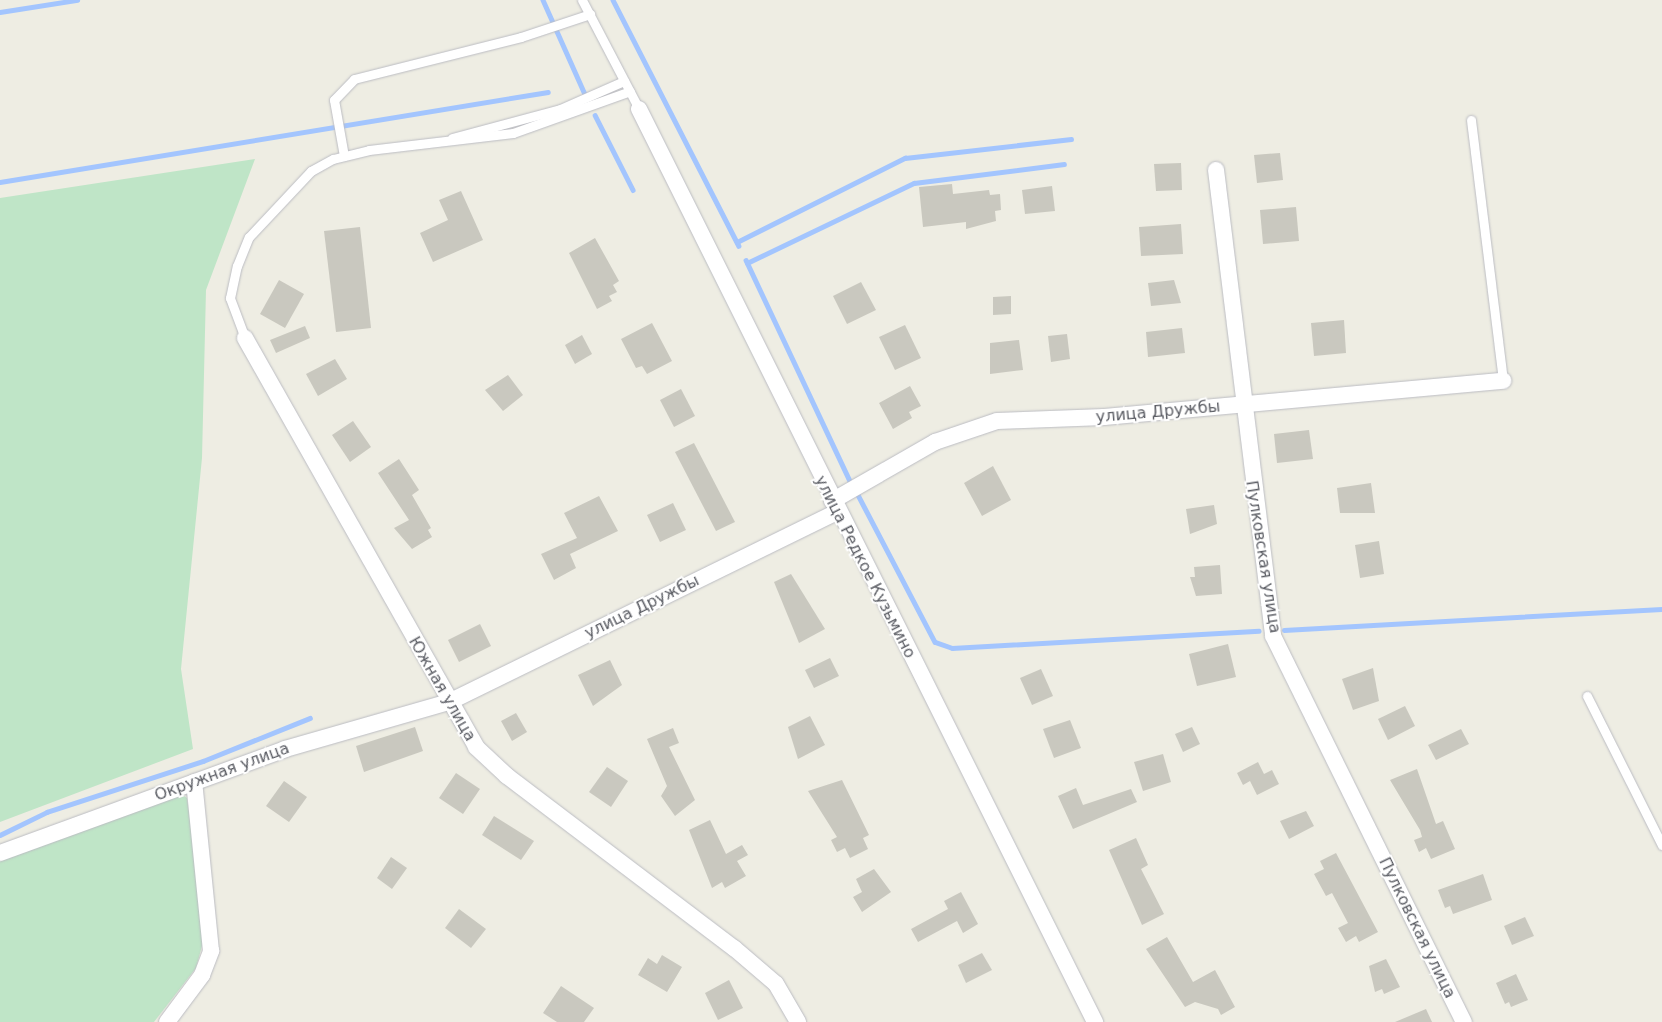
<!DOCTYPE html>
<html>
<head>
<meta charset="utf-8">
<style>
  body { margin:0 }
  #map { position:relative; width:1662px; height:1022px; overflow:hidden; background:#eeede3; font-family:"DejaVu Sans",sans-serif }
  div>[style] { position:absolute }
  .green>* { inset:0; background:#bfe5c7 }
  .stream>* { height:4.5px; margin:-2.25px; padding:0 2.25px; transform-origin:2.25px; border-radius:2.25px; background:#a3c5fe }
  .building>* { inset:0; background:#c9c8bf }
  .roads { filter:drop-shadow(0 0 1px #bbbcc2) drop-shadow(0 0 1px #bbbcc2) }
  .lane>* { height:9px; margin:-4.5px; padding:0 4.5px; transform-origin:4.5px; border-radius:4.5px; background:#fff }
  .street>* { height:16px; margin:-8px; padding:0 8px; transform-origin:8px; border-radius:8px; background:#fff }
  span { translate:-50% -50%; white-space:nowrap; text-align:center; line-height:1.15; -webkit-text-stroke:4px #fff; paint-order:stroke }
  .street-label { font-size:16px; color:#5b5d64 }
</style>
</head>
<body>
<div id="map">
  <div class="green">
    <div style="clip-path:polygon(255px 159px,206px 290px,202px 458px,181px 669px,193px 749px,0 822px,0 198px)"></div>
    <div style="clip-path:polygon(181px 794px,187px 798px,206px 931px,196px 968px,154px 1022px,0 1022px,0 858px)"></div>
  </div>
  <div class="stream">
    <div style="left:543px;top:0;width:101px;rotate:66deg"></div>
    <div style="left:613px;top:0;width:276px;rotate:62.9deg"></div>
    <div style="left:0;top:12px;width:78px;rotate:-8.9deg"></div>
    <div style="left:595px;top:115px;width:84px;rotate:63.1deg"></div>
    <div style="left:0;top:182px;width:555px;rotate:-9.33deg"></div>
    <div style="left:737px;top:242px;width:188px;rotate:-26.6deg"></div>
    <div style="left:905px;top:158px;width:167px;rotate:-6.5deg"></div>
    <div style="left:746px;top:260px;width:249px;rotate:64.8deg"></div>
    <div style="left:747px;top:263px;width:185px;rotate:-25.6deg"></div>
    <div style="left:914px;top:183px;width:151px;rotate:-7.2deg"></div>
    <div style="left:856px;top:491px;width:170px;rotate:62.4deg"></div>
    <div style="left:935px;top:642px;width:18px;rotate:19deg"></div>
    <div style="left:952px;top:648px;width:307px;rotate:-3.2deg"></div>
    <div style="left:1284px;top:630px;width:379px;rotate:-3.2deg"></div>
    <div style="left:0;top:835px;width:52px;rotate:-26.1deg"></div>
    <div style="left:47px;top:812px;width:164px;rotate:-18.1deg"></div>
    <div style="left:203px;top:761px;width:115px;rotate:-21.9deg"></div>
  </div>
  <div class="building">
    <div style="clip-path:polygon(1280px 153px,1283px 180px,1257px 183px,1254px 155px)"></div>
    <div style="clip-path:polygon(1181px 163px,1182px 190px,1156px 191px,1154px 164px)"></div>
    <div style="clip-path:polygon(952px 184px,953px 194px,989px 190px,990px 195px,1000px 194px,1001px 210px,995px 211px,996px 221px,966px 229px,966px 222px,923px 227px,919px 187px)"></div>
    <div style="clip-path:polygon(1052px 186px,1055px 211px,1025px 214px,1022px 190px)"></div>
    <div style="clip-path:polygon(461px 191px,483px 240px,433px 262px,420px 233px,448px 220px,439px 200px)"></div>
    <div style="clip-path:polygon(1296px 207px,1299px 241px,1263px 244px,1260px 210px)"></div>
    <div style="clip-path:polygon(1181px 224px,1183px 254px,1141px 256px,1139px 227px)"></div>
    <div style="clip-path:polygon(360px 227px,371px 328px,336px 332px,324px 231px)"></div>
    <div style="clip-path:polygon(595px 238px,619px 281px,613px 285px,617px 292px,609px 296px,612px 301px,597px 309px,569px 253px)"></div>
    <div style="clip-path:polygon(279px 280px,304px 294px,285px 328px,260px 314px)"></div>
    <div style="clip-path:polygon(1174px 280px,1181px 303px,1151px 306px,1148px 283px)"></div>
    <div style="clip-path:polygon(861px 282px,876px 310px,847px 324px,833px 296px)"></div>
    <div style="clip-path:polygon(1011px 296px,1011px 314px,993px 315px,993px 297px)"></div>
    <div style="clip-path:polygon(1344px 320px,1346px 353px,1314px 356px,1311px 323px)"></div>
    <div style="clip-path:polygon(652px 323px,672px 361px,647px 374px,642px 366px,636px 368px,621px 339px)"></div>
    <div style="clip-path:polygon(905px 325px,921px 358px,895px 370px,879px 337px)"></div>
    <div style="clip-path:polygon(305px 326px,310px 338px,276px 353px,270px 340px)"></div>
    <div style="clip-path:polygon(1182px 328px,1185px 353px,1148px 357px,1146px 332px)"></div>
    <div style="clip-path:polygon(1067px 334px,1070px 359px,1051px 362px,1048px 336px)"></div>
    <div style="clip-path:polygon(582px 335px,592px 354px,575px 364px,565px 345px)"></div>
    <div style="clip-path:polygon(1019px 340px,1023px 370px,990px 374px,990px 343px)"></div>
    <div style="clip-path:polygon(335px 359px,347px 379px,318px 396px,306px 374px)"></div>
    <div style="clip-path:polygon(508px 375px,523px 395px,503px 411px,485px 390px)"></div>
    <div style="clip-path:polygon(910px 386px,921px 406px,909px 412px,912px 418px,893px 429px,879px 403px)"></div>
    <div style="clip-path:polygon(681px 389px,695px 416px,674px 427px,660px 400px)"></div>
    <div style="clip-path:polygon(353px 421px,371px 447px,350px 462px,332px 435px)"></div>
    <div style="clip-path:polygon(1309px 430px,1313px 459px,1277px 463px,1274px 434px)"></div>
    <div style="clip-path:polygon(694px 443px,735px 522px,716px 531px,675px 452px)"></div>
    <div style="clip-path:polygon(399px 459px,419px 490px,412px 495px,431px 528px,428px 530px,432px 537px,412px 549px,394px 528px,409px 520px,378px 473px)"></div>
    <div style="clip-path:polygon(993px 466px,1011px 500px,982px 516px,964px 483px)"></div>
    <div style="clip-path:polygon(1371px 483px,1375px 513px,1340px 513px,1337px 488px)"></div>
    <div style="clip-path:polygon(599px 496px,618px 531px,570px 554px,576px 568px,554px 580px,541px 554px,577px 538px,564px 513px)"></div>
    <div style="clip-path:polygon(673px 503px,686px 530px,660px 542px,647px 515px)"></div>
    <div style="clip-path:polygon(1214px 505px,1217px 524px,1190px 534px,1186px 509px)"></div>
    <div style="clip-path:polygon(1379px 541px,1384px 574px,1360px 578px,1355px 545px)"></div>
    <div style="clip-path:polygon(1220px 565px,1222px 594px,1196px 596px,1190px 577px,1195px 577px,1194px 567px)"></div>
    <div style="clip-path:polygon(791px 574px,825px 629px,799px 643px,774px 582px)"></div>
    <div style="clip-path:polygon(480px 624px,491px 646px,459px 662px,448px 640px)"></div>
    <div style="clip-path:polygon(1228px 644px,1236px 677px,1197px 686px,1189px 654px)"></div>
    <div style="clip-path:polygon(830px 658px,839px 676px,814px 688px,805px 670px)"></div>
    <div style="clip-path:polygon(610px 660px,622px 685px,593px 706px,578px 675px)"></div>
    <div style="clip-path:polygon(1373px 668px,1379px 701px,1353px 710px,1342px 679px)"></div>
    <div style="clip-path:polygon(1041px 669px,1053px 696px,1032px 705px,1020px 678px)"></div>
    <div style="clip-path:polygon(1405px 706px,1415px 726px,1388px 740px,1378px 719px)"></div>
    <div style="clip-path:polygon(516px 713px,527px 732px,512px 741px,501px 721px)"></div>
    <div style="clip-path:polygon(810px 716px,825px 745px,798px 759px,788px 727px)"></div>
    <div style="clip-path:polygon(1070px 720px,1081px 748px,1054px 758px,1043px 729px)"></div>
    <div style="clip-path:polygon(415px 727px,423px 751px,364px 772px,356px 746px)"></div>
    <div style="clip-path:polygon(1192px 727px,1200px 744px,1183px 752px,1175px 734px)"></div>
    <div style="clip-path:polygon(673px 728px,679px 743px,669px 747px,695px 800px,675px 816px,661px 796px,667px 786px,647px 739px)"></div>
    <div style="clip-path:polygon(1461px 729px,1469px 744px,1436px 760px,1428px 745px)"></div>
    <div style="clip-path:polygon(1163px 754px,1171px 782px,1143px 791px,1134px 762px)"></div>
    <div style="clip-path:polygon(1258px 762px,1264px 774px,1272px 770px,1279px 784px,1257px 795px,1250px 781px,1243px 785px,1237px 773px)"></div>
    <div style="clip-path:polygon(607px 767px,628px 781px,611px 807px,589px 792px)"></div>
    <div style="clip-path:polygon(1417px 769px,1436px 824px,1443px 821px,1455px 849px,1431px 859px,1426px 848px,1419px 852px,1414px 840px,1422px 837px,1420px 830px,1390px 780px)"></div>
    <div style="clip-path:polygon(456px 773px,480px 789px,463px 814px,439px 798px)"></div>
    <div style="clip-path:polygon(842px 780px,869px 835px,863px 838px,868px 849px,850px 858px,845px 848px,837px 852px,831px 840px,837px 837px,808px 791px)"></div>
    <div style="clip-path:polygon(284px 781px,307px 797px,289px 822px,266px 806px)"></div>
    <div style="clip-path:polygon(1076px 788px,1083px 805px,1131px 789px,1137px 802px,1073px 829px,1058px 796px)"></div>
    <div style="clip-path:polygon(1306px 811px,1314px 826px,1289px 839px,1280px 821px)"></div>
    <div style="clip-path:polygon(494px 816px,534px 841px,521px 860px,482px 835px)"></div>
    <div style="clip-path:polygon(710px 820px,726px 854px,742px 845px,748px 855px,737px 861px,746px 876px,725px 888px,722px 882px,712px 888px,689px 830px)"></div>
    <div style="clip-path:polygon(1136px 838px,1148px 865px,1141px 869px,1164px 914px,1142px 925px,1109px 850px)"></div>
    <div style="clip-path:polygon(1336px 853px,1378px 932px,1359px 942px,1356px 936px,1346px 942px,1338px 928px,1348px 923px,1332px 893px,1326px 896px,1314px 874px,1324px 869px,1320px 861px)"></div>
    <div style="clip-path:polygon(391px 857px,407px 868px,392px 889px,377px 878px)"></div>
    <div style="clip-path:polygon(874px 869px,891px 892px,862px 912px,853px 897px,862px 892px,856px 879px)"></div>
    <div style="clip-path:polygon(1483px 874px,1492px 900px,1453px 914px,1450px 906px,1445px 908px,1438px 890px)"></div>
    <div style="clip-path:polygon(961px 892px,978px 924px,963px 933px,957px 921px,918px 942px,911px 929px,948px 909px,944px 901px)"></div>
    <div style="clip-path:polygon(459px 909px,486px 929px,471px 948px,445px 928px)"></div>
    <div style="clip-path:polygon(1525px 917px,1534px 936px,1512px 945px,1504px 926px)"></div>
    <div style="clip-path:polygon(1167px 937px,1193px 982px,1215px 970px,1235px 1007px,1221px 1015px,1218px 1009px,1195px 1002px,1185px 1007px,1146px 949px)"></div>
    <div style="clip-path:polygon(982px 953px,992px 970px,966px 983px,958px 965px)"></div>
    <div style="clip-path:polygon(662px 955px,682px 967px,667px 992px,638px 975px,648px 958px,657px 964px)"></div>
    <div style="clip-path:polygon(1386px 959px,1400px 987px,1384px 994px,1382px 989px,1375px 992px,1369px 966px)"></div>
    <div style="clip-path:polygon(1516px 974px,1528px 1000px,1511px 1007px,1509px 1002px,1505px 1004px,1496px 983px)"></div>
    <div style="clip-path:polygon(729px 980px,743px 1008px,718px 1020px,705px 993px)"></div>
    <div style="clip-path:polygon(561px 986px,594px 1008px,584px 1022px,557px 1022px,543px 1013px)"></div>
    <div style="clip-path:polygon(1426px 1009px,1432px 1022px,1395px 1022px)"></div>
  </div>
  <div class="roads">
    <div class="lane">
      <div style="left:582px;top:0;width:123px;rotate:62.4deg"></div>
      <div style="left:1471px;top:120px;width:263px;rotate:83deg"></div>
      <div style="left:452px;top:138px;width:112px;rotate:-15deg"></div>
      <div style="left:560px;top:109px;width:70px;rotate:-23.6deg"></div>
      <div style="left:344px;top:156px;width:57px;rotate:-100.1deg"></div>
      <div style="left:334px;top:100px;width:29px;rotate:-46deg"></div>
      <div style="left:354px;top:79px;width:172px;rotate:-14.1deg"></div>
      <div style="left:521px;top:37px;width:73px;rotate:-18.4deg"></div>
      <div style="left:245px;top:338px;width:43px;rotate:-110.6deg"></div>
      <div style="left:230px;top:298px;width:33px;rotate:-78deg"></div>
      <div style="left:237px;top:266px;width:31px;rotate:-68deg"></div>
      <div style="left:249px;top:237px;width:91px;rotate:-46.8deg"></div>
      <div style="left:311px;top:171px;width:25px;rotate:-29deg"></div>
      <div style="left:333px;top:159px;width:37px;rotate:-14deg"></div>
      <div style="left:369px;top:150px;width:145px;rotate:-6.7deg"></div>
      <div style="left:513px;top:133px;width:124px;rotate:-19.7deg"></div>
      <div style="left:1587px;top:696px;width:167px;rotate:63.3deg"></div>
    </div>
    <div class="street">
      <div style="left:639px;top:109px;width:1021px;rotate:63.46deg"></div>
      <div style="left:1216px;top:170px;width:469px;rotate:83deg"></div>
      <div style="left:1273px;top:636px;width:431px;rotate:63.7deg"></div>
      <div style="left:245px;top:338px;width:470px;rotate:60.5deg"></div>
      <div style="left:476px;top:747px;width:42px;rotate:43.1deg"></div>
      <div style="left:507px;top:776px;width:285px;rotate:37.2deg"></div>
      <div style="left:734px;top:948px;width:55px;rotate:40.6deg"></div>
      <div style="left:776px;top:984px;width:44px;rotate:59.9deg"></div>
      <div style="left:832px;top:501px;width:119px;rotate:-29.8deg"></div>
      <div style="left:935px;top:442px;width:65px;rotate:-18.7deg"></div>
      <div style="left:997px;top:421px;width:107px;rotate:-2.1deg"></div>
      <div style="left:1104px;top:417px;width:401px;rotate:-5.2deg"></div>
      <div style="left:0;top:853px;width:303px;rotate:-20deg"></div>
      <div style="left:285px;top:749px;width:171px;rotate:-16deg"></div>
      <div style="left:449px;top:702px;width:431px;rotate:-26.1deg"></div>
      <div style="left:167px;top:1022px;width:59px;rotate:-53.3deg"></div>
      <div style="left:202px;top:975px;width:26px;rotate:-69deg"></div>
      <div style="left:211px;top:951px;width:170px;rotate:-95.7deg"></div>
    </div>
  </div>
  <div class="street-label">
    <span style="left:1158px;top:412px;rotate:-5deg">улица Дружбы</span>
    <span style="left:1263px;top:557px;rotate:81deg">Пулковская улица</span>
    <span style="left:865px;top:567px;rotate:63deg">улица Редкое Кузьмино</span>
    <span style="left:642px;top:607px;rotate:-26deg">улица Дружбы</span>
    <span style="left:442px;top:689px;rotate:60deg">Южная улица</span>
    <span style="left:222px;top:772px;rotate:-20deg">Окружная улица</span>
    <span style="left:1417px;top:928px;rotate:64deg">Пулковская улица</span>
  </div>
</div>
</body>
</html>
